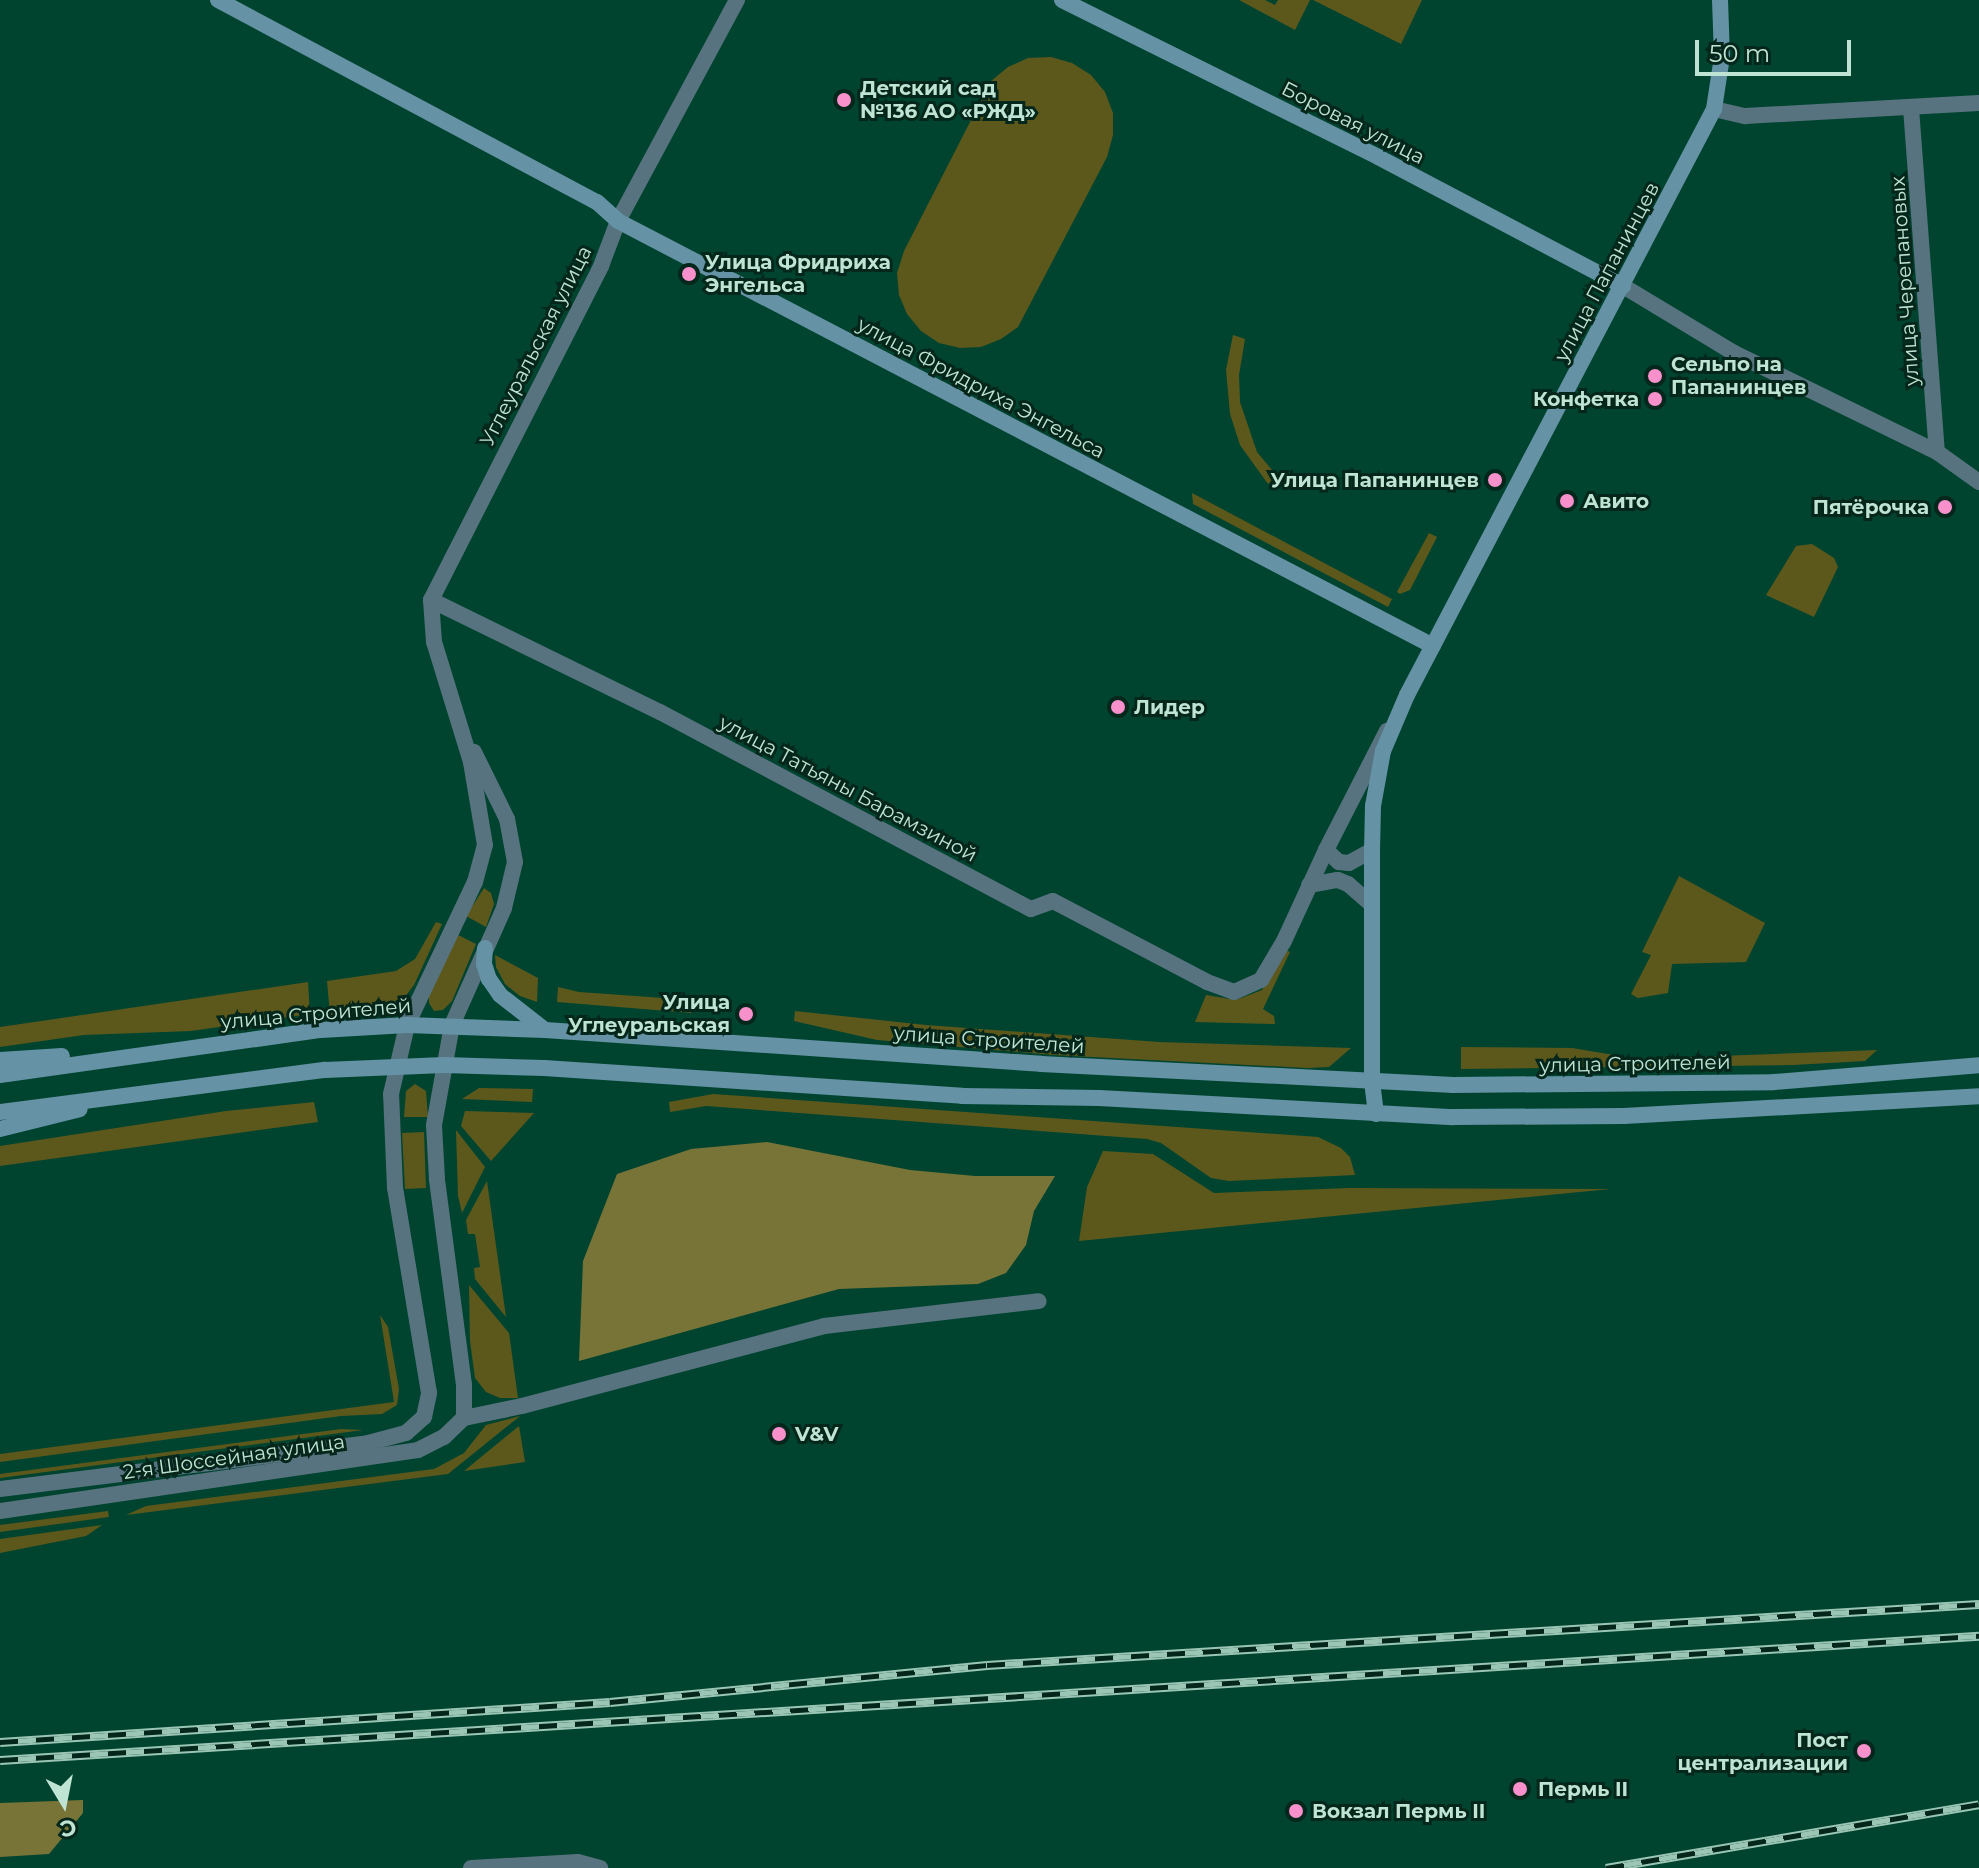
<!DOCTYPE html>
<html>
<head>
<meta charset="utf-8">
<style>
  body { margin:0 }
  #map { position:relative; width:1979px; height:1868px; overflow:hidden; background:#004430; font-family:Montserrat,sans-serif }
  div>[style] { position:absolute }
  .green>* { inset:0; background:#5c581b }
  .forest>* { inset:0; background:#787437 }
  .street>* { height:16px; margin:-8px; padding:0 8px; transform-origin:8px; border-radius:8px; background:#57737f }
  .secondary>* { height:16px; margin:-8px; padding:0 8px; transform-origin:8px; border-radius:8px; background:#6592a5 }
  .rail>* { height:9px; margin-top:-4.5px; transform-origin:0; background:repeating-linear-gradient(90deg,#05271b 0 18px,#9bc5b4 0 36px); box-sizing:border-box; border-block:2px solid #9bc5b4 }
  .dots>* { width:22px; height:22px; translate:-50% -50%; box-sizing:border-box; border:4px solid #05271b; border-radius:50% }
  span { translate:-50% -50%; white-space:nowrap; text-align:center; line-height:1.15; -webkit-text-stroke:6px #05271b; paint-order:stroke }
  .poi-label { font-size:20px; color:#bfe4d3; font-weight:700 }
  .left { translate:0 -50%; text-align:left }
  .right { translate:-100% -50%; text-align:right }
  .street-label { font-size:20px; color:#bfe4d3 }
  .north { position:absolute; left:24px; top:1764px; width:80px; height:80px; -webkit-text-stroke:6px #05271b; paint-order:stroke; rotate:170deg; font-size:22px; font-weight:700; line-height:32px; text-align:center; color:#bfe4d3 }
  .north::after { content:''; display:block; margin:auto; width:28px; height:36px; background:#bfe4d3; clip-path:polygon(50% 0,100% 100%,50% 72%,0 100%) }
  .scale { position:absolute; left:1695px; top:40px; width:156px; height:36px; box-sizing:border-box; border:4px solid #bfe4d3; border-top:0; padding-left:10px; font-size:24px; line-height:28px; white-space:nowrap; color:#bfe4d3; -webkit-text-stroke:6px #05271b; paint-order:stroke }
</style>
</head>
<body>
<div id="map">
  <div class="green">
    <div style="clip-path:polygon(1239px 0,1265px 0,1275px 5px,1278px 0,1310px 0,1295px 30px)"></div>
    <div style="clip-path:polygon(1313px 0,1422px 0,1401px 44px)"></div>
    <div style="clip-path:polygon(1051px 57px,1072px 63px,1091px 75px,1105px 92px,1113px 113px,1113px 135px,1107px 157px,1018px 327px,1001px 339px,981px 347px,960px 348px,939px 343px,921px 331px,907px 314px,899px 295px,897px 273px,904px 251px,991px 81px,1008px 67px,1028px 58px)"></div>
    <div style="clip-path:polygon(1233px 335px,1245px 339px,1239px 375px,1240px 402px,1257px 452px,1277px 476px,1268px 484px,1240px 445px,1230px 414px,1226px 370px)"></div>
    <div style="clip-path:polygon(1192px 493px,1392px 599px,1388px 607px,1193px 504px)"></div>
    <div style="clip-path:polygon(1429px 533px,1437px 537px,1410px 590px,1400px 594px,1397px 592px)"></div>
    <div style="clip-path:polygon(1812px 544px,1834px 558px,1838px 567px,1814px 617px,1766px 595px,1796px 546px)"></div>
    <div style="clip-path:polygon(1679px 876px,1765px 923px,1746px 962px,1672px 964px,1668px 993px,1638px 998px,1631px 994px,1651px 955px,1642px 952px)"></div>
    <div style="clip-path:polygon(484px 888px,491px 893px,494px 904px,486px 927px,466px 916px)"></div>
    <div style="clip-path:polygon(436px 922px,442px 924px,414px 985px,401px 1002px,386px 1011px,330px 1015px,327px 981px,396px 971px,415px 959px)"></div>
    <div style="clip-path:polygon(456px 934px,476px 944px,452px 1001px,443px 1010px,434px 1011px,429px 1003px,429px 994px)"></div>
    <div style="clip-path:polygon(1286px 950px,1290px 952px,1263px 1009px,1274px 1016px,1275px 1024px,1195px 1022px,1206px 995px,1236px 1000px,1262px 990px)"></div>
    <div style="clip-path:polygon(495px 955px,538px 978px,537px 1002px,520px 996px,505px 984px,496px 967px)"></div>
    <div style="clip-path:polygon(308px 982px,310px 1014px,191px 1031px,84px 1035px,0 1047px,0 1027px)"></div>
    <div style="clip-path:polygon(558px 987px,579px 992px,692px 1000px,692px 1013px,557px 1002px)"></div>
    <div style="clip-path:polygon(795px 1011px,926px 1025px,1159px 1042px,1351px 1048px,1329px 1067px,1307px 1068px,1054px 1055px,877px 1040px,794px 1021px)"></div>
    <div style="clip-path:polygon(1461px 1047px,1572px 1048px,1638px 1059px,1877px 1050px,1865px 1061px,1793px 1065px,1461px 1069px)"></div>
    <div style="clip-path:polygon(415px 1084px,426px 1091px,428px 1117px,404px 1117px,406px 1091px)"></div>
    <div style="clip-path:polygon(479px 1088px,533px 1089px,532px 1102px,462px 1099px)"></div>
    <div style="clip-path:polygon(713px 1094px,1318px 1137px,1341px 1148px,1350px 1157px,1355px 1175px,1229px 1181px,1211px 1178px,1161px 1143px,1147px 1139px,706px 1106px,670px 1112px,669px 1102px)"></div>
    <div style="clip-path:polygon(314px 1102px,318px 1122px,0 1166px,0 1146px,226px 1111px)"></div>
    <div style="clip-path:polygon(465px 1111px,534px 1113px,491px 1161px,461px 1126px)"></div>
    <div style="clip-path:polygon(456px 1130px,485px 1167px,462px 1213px,458px 1196px)"></div>
    <div style="clip-path:polygon(424px 1132px,426px 1188px,405px 1189px,402px 1133px)"></div>
    <div style="clip-path:polygon(1103px 1151px,1153px 1154px,1214px 1193px,1349px 1188px,1610px 1189px,1079px 1241px,1087px 1187px)"></div>
    <div style="clip-path:polygon(487px 1181px,506px 1317px,475px 1279px,474px 1268px,480px 1267px,478px 1254px,475px 1234px,468px 1234px,466px 1220px)"></div>
    <div style="clip-path:polygon(469px 1285px,509px 1333px,518px 1398px,500px 1398px,486px 1392px,475px 1378px,470px 1341px)"></div>
    <div style="clip-path:polygon(380px 1315px,388px 1327px,399px 1389px,397px 1405px,382px 1414px,341px 1416px,0 1462px,0 1454px,394px 1402px)"></div>
    <div style="clip-path:polygon(520px 1416px,448px 1474px,126px 1515px,146px 1506px,434px 1469px,464px 1453px,486px 1425px)"></div>
    <div style="clip-path:polygon(519px 1426px,525px 1462px,464px 1471px)"></div>
    <div style="clip-path:polygon(341px 1429px,363px 1430px,0 1478px,0 1474px)"></div>
    <div style="clip-path:polygon(108px 1511px,109px 1517px,0 1532px,0 1525px)"></div>
    <div style="clip-path:polygon(102px 1525px,86px 1536px,0 1553px,0 1539px)"></div>
  </div>
  <div class="forest">
    <div style="clip-path:polygon(767px 1142px,910px 1170px,975px 1176px,1055px 1176px,1034px 1211px,1026px 1245px,1006px 1273px,978px 1284px,839px 1289px,579px 1361px,583px 1261px,617px 1174px,691px 1149px)"></div>
    <div style="clip-path:polygon(83px 1800px,83px 1813px,49px 1854px,0 1857px,0 1803px)"></div>
  </div>
  <div class="street">
    <div style="left:1911px;top:108px;width:345px;rotate:85.7deg"></div>
    <div style="left:1714px;top:109px;width:32px;rotate:13deg"></div>
    <div style="left:1745px;top:116px;width:234px;rotate:-3.2deg"></div>
    <div style="left:1623px;top:286px;width:130px;rotate:31.1deg"></div>
    <div style="left:1734px;top:353px;width:226px;rotate:26deg"></div>
    <div style="left:1937px;top:452px;width:52px;rotate:35.5deg"></div>
    <div style="left:431px;top:600px;width:255px;rotate:26.1deg"></div>
    <div style="left:660px;top:712px;width:420px;rotate:28deg"></div>
    <div style="left:1031px;top:909px;width:23px;rotate:-20deg"></div>
    <div style="left:1053px;top:901px;width:174px;rotate:27.7deg"></div>
    <div style="left:1207px;top:982px;width:29px;rotate:20deg"></div>
    <div style="left:1234px;top:992px;width:30px;rotate:-24deg"></div>
    <div style="left:1261px;top:980px;width:45px;rotate:-59.5deg"></div>
    <div style="left:1284px;top:941px;width:100px;rotate:-65.2deg"></div>
    <div style="left:1326px;top:850px;width:134px;rotate:-62.9deg"></div>
    <div style="left:1326px;top:850px;width:18px;rotate:43deg"></div>
    <div style="left:1339px;top:862px;width:10px;rotate:6deg"></div>
    <div style="left:1349px;top:863px;width:26px;rotate:-29deg"></div>
    <div style="left:1309px;top:885px;width:29px;rotate:-10deg"></div>
    <div style="left:1338px;top:880px;width:11px;rotate:22deg"></div>
    <div style="left:1348px;top:884px;width:32px;rotate:41deg"></div>
    <div style="left:464px;top:1418px;width:33px;rotate:-90deg"></div>
    <div style="left:464px;top:1385px;width:208px;rotate:-97.5deg"></div>
    <div style="left:437px;top:1179px;width:54px;rotate:-93.2deg"></div>
    <div style="left:434px;top:1125px;width:102px;rotate:-79.8deg"></div>
    <div style="left:452px;top:1025px;width:128px;rotate:-66deg"></div>
    <div style="left:504px;top:908px;width:47px;rotate:-76.6deg"></div>
    <div style="left:515px;top:862px;width:44px;rotate:-100.5deg"></div>
    <div style="left:507px;top:819px;width:75px;rotate:-116.2deg"></div>
    <div style="left:464px;top:1418px;width:59px;rotate:-11.7deg"></div>
    <div style="left:522px;top:1406px;width:312px;rotate:-14.8deg"></div>
    <div style="left:824px;top:1326px;width:216px;rotate:-6.6deg"></div>
    <div style="left:0;top:1489px;width:371px;rotate:-7.1deg"></div>
    <div style="left:368px;top:1443px;width:39px;rotate:-15deg"></div>
    <div style="left:406px;top:1433px;width:24px;rotate:-42deg"></div>
    <div style="left:424px;top:1417px;width:25px;rotate:-78deg"></div>
    <div style="left:429px;top:1393px;width:208px;rotate:-99.4deg"></div>
    <div style="left:395px;top:1188px;width:94px;rotate:-92.4deg"></div>
    <div style="left:391px;top:1094px;width:71px;rotate:-76.9deg"></div>
    <div style="left:407px;top:1025px;width:158px;rotate:-64.6deg"></div>
    <div style="left:475px;top:882px;width:38px;rotate:-75deg"></div>
    <div style="left:485px;top:845px;width:84px;rotate:-99.6deg"></div>
    <div style="left:471px;top:762px;width:126px;rotate:-107.1deg"></div>
    <div style="left:434px;top:642px;width:42px;rotate:-94.1deg"></div>
    <div style="left:431px;top:600px;width:375px;rotate:-63deg"></div>
    <div style="left:601px;top:266px;width:48px;rotate:-69.3deg"></div>
    <div style="left:618px;top:221px;width:251px;rotate:-61.7deg"></div>
    <div style="left:0;top:1511px;width:422px;rotate:-8.3deg"></div>
    <div style="left:418px;top:1450px;width:29px;rotate:-27deg"></div>
    <div style="left:444px;top:1437px;width:28px;rotate:-44deg"></div>
    <div style="left:471px;top:1868px;width:107px;rotate:-3.2deg"></div>
    <div style="left:578px;top:1862px;width:23px;rotate:15deg"></div>
  </div>
  <div class="secondary">
    <div style="left:218px;top:0;width:429px;rotate:28.1deg"></div>
    <div style="left:597px;top:202px;width:28px;rotate:42deg"></div>
    <div style="left:618px;top:221px;width:919px;rotate:27.54deg"></div>
    <div style="left:1062px;top:0;width:353px;rotate:26.4deg"></div>
    <div style="left:1378px;top:157px;width:277px;rotate:27.8deg"></div>
    <div style="left:485px;top:948px;width:16px;rotate:94deg"></div>
    <div style="left:484px;top:964px;width:16px;rotate:72deg"></div>
    <div style="left:489px;top:979px;width:19px;rotate:55deg"></div>
    <div style="left:500px;top:995px;width:57px;rotate:37.9deg"></div>
    <div style="left:0;top:1060px;width:62px;rotate:-3.7deg"></div>
    <div style="left:0;top:1075px;width:324px;rotate:-8deg"></div>
    <div style="left:321px;top:1030px;width:86px;rotate:-3.3deg"></div>
    <div style="left:407px;top:1025px;width:138px;rotate:2.1deg"></div>
    <div style="left:545px;top:1030px;width:497px;rotate:3.9deg"></div>
    <div style="left:1041px;top:1064px;width:413px;rotate:2.9deg"></div>
    <div style="left:1453px;top:1085px;width:321px;rotate:-0.5deg"></div>
    <div style="left:1774px;top:1082px;width:206px;rotate:-4.7deg"></div>
    <div style="left:0;top:1112px;width:328px;rotate:-7.4deg"></div>
    <div style="left:325px;top:1070px;width:119px;rotate:-2.4deg"></div>
    <div style="left:444px;top:1065px;width:100px;rotate:1.7deg"></div>
    <div style="left:544px;top:1068px;width:419px;rotate:3.8deg"></div>
    <div style="left:962px;top:1096px;width:137px;rotate:0.8deg"></div>
    <div style="left:1099px;top:1098px;width:355px;rotate:3.1deg"></div>
    <div style="left:1453px;top:1117px;width:171px;rotate:-0.3deg"></div>
    <div style="left:1624px;top:1116px;width:356px;rotate:-3.2deg"></div>
    <div style="left:1376px;top:1114px;width:33px;rotate:-97deg"></div>
    <div style="left:1372px;top:1081px;width:231px;rotate:-90deg"></div>
    <div style="left:1372px;top:850px;width:44px;rotate:-88.7deg"></div>
    <div style="left:1373px;top:806px;width:56px;rotate:-79.7deg"></div>
    <div style="left:1383px;top:751px;width:61px;rotate:-66.8deg"></div>
    <div style="left:1407px;top:695px;width:662px;rotate:-62.35deg"></div>
    <div style="left:1714px;top:109px;width:53px;rotate:-81.3deg"></div>
    <div style="left:1722px;top:57px;width:57px;rotate:-92deg"></div>
    <div style="left:0;top:1129px;width:82px;rotate:-14deg"></div>
  </div>
  <div class="rail">
    <div style="left:0;top:1742px;width:611px;rotate:-3.75deg"></div>
    <div style="left:610px;top:1702px;width:379px;rotate:-5.6deg"></div>
    <div style="left:987px;top:1665px;width:994px;rotate:-3.52deg"></div>
    <div style="left:0;top:1760px;width:1983px;rotate:-3.59deg"></div>
    <div style="left:1606px;top:1868px;width:378px;rotate:-9.7deg"></div>
  </div>
  <div class="dots">
    <div style="left:844px;top:100px;background:#f890cb"></div>
    <div style="left:689px;top:274px;background:#f890cb"></div>
    <div style="left:1655px;top:376px;background:#f890cb"></div>
    <div style="left:1655px;top:399px;background:#f890cb"></div>
    <div style="left:1495px;top:480px;background:#f890cb"></div>
    <div style="left:1567px;top:501px;background:#f890cb"></div>
    <div style="left:1945px;top:507px;background:#f890cb"></div>
    <div style="left:1118px;top:707px;background:#f890cb"></div>
    <div style="left:746px;top:1014px;background:#f890cb"></div>
    <div style="left:779px;top:1434px;background:#f890cb"></div>
    <div style="left:1864px;top:1751px;background:#f890cb"></div>
    <div style="left:1520px;top:1789px;background:#f890cb"></div>
    <div style="left:1296px;top:1811px;background:#f890cb"></div>
  </div>
  <div class="poi-label">
    <span class="left" style="left:860px;top:100px">Детский сад<br>№136 АО «РЖД»</span>
    <span class="left" style="left:705px;top:274px">Улица Фридриха<br>Энгельса</span>
    <span class="left" style="left:1671px;top:376px">Сельпо на<br>Папанинцев</span>
    <span class="right" style="left:1639px;top:399px">Конфетка</span>
    <span class="right" style="left:1479px;top:480px">Улица Папанинцев</span>
    <span class="left" style="left:1583px;top:501px">Авито</span>
    <span class="right" style="left:1929px;top:507px">Пятёрочка</span>
    <span class="left" style="left:1134px;top:707px">Лидер</span>
    <span class="right" style="left:730px;top:1014px">Улица<br>Углеуральская</span>
    <span class="left" style="left:795px;top:1434px">V&amp;V</span>
    <span class="right" style="left:1848px;top:1752px">Пост<br>централизации</span>
    <span class="left" style="left:1538px;top:1789px">Пермь II</span>
    <span class="left" style="left:1312px;top:1811px">Вокзал Пермь II</span>
  </div>
  <div class="street-label">
    <span style="left:1353px;top:123px;rotate:27deg">Боровая улица</span>
    <span style="left:1607px;top:272px;rotate:-62deg">улица Папанинцев</span>
    <span style="left:1905px;top:281px;rotate:-94deg">улица Черепановых</span>
    <span style="left:536px;top:346px;rotate:-63deg">Углеуральская улица</span>
    <span style="left:981px;top:388px;rotate:28deg">улица Фридриха Энгельса</span>
    <span style="left:848px;top:789px;rotate:28deg">улица Татьяны Барамзиной</span>
    <span style="left:316px;top:1014px;rotate:-5deg">улица Строителей</span>
    <span style="left:989px;top:1040px;rotate:4deg">улица Строителей</span>
    <span style="left:1635px;top:1064px;rotate:-1deg">улица Строителей</span>
    <span style="left:234px;top:1457px;rotate:-8deg">2-я Шоссейная улица</span>
  </div>
  <div class="north">С</div>
  <div class="scale">50 m</div>
</div>
</body>
</html>
